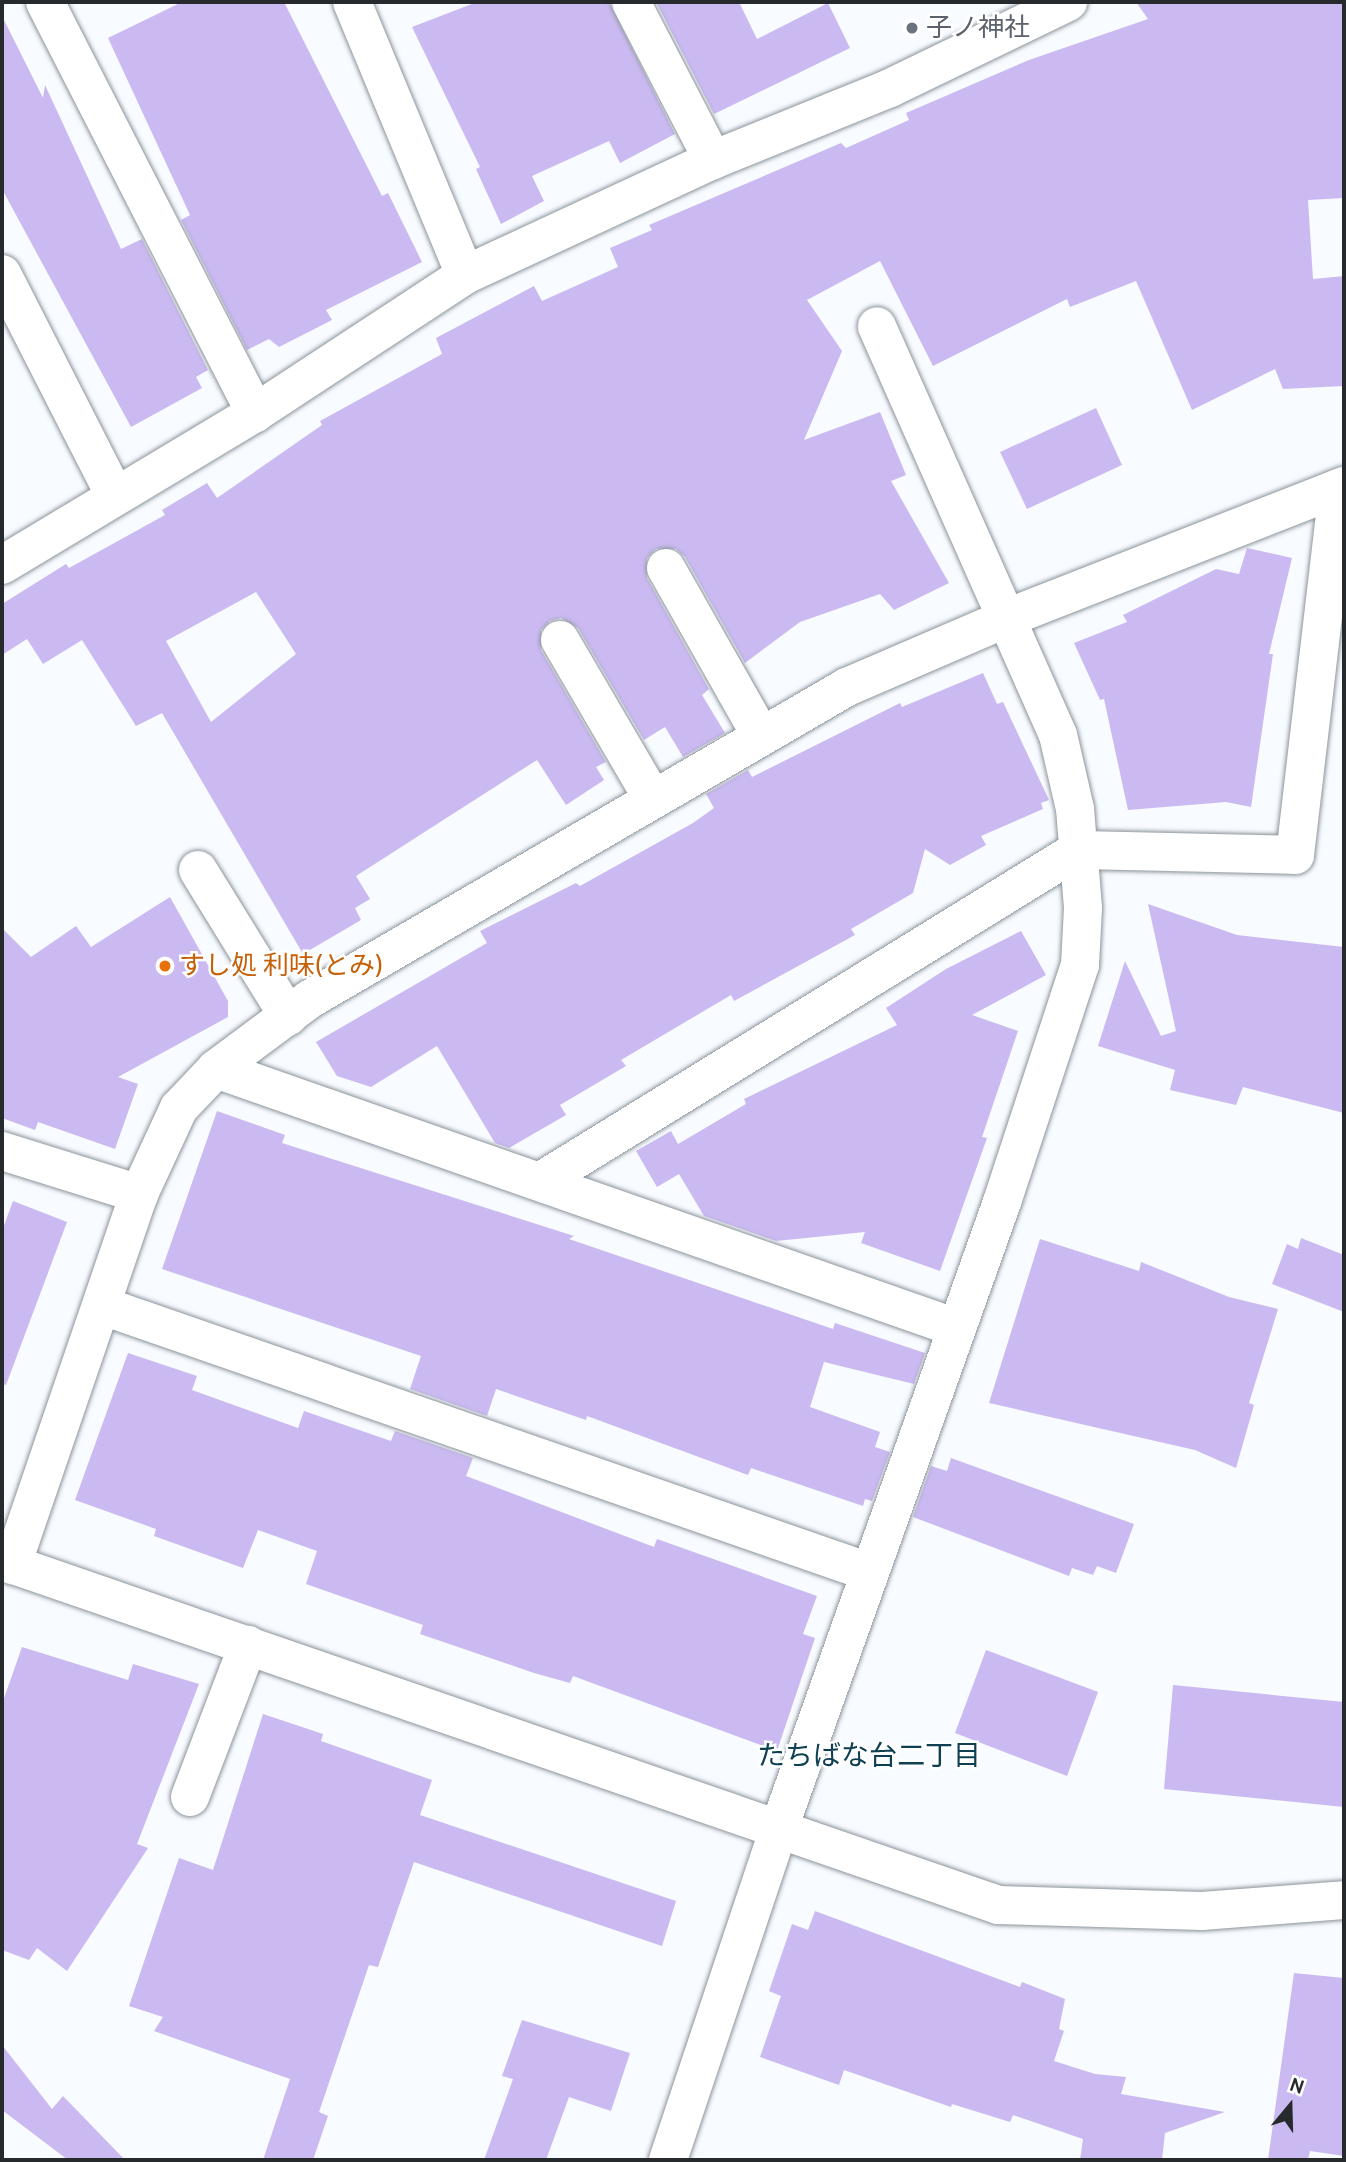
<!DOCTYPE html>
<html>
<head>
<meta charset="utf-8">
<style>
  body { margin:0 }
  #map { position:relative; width:1346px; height:2162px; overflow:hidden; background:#f8fbff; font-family:Cabin,"Noto Sans JP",sans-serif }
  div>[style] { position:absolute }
  .building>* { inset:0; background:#cabaf1 }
  .roads { filter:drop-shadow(0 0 2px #8b949b) drop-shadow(0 0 2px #8b949b) }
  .minor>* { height:38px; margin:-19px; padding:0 19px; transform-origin:19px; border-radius:19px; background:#fff }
  .dots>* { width:19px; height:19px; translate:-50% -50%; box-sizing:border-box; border:4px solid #fff; border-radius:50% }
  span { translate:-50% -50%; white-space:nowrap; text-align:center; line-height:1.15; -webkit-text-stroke:5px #fff; paint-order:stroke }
  .worship-label { font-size:26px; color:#5b616d }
  .left { translate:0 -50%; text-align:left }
  .food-label { font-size:26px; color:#c56008 }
  .neighbourhood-label { font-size:28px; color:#0e4052 }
  .frame { position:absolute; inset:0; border:4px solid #272a2d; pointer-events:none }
  .north { position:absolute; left:1255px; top:2071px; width:70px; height:70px; -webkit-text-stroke:5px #fff; paint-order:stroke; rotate:19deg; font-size:19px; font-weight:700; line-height:28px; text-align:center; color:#272a2d }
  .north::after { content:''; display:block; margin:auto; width:24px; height:32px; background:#272a2d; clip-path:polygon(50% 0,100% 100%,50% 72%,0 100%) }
</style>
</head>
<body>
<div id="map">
  <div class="building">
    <div style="clip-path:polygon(182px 2px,284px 2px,382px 196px,388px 193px,422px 262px,326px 310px,332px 320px,279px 347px,269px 339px,247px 350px,181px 220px,190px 215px,108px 38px)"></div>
    <div style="clip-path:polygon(477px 2px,609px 2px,675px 134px,620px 163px,609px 141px,532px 176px,544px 201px,501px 224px,476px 169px,480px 167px,412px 27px)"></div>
    <div style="clip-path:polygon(656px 2px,739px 2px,757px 39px,828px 3px,850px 48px,714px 114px)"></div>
    <div style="clip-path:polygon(evenodd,1136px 2px,1344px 2px,1344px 198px,1308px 200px,1313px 279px,1344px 276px,1344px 386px,1283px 389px,1275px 369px,1192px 410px,1136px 281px,1070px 307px,1067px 299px,933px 366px,880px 261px,807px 300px,842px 351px,804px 440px,880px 412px,906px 475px,891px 481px,949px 583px,894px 610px,880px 594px,800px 622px,745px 663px,685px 557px,676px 549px,656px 549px,647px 558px,647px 578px,709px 689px,702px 695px,725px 733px,683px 757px,665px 727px,644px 740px,578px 628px,561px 618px,550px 621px,541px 630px,541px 650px,606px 762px,596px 767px,604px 780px,566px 805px,537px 760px,356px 876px,370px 899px,355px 908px,361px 920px,303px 954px,162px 713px,136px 726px,82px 640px,43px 664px,27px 639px,2px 655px,2px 604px,66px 564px,69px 568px,165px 515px,162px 510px,207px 483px,217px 498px,322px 425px,320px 421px,442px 354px,436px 338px,534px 286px,542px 301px,618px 267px,610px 248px,652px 230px,649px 225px,841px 143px,846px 148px,909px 120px,906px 113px,1029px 60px,1148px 19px,1136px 2px,256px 592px,296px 654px,211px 722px,166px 641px,256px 592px)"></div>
    <div style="clip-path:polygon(2px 16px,43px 98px,45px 85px,121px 249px,142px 239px,208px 370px,196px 377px,202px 388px,131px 427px,2px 189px)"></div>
    <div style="clip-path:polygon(1096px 408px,1122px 465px,1027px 509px,1000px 452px)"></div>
    <div style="clip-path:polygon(1247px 548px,1292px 558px,1269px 654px,1273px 654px,1251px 807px,1226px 802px,1128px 810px,1104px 699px,1100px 700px,1074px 643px,1127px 622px,1123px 615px,1216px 569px,1239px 574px)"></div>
    <div style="clip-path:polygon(983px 673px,997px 704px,1003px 702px,1049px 800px,1041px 803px,1043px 809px,981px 836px,986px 845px,950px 865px,925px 849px,913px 893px,851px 929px,855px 935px,734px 1001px,731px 995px,621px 1060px,626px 1066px,560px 1105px,566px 1115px,509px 1148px,495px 1143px,437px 1046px,371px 1087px,337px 1076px,316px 1042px,487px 943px,480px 931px,576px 883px,580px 886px,693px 823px,714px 808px,706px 794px,748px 770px,752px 777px,900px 703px,902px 707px)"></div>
    <div style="clip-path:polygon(170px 897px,228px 1001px,228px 1017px,118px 1077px,138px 1084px,115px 1149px,38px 1122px,35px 1130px,2px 1118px,2px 928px,31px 957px,76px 926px,91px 947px)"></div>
    <div style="clip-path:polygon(1148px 904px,1237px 935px,1344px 947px,1344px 1113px,1243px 1087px,1236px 1105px,1170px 1090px,1175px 1070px,1098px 1046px,1125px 961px,1161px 1036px,1176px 1031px)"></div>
    <div style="clip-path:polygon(1021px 931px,1046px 975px,972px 1015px,1018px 1031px,982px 1137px,987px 1138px,940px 1271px,861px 1243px,865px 1232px,776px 1241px,704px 1216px,679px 1174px,657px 1187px,636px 1151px,671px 1131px,678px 1144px,746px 1104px,744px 1099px,897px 1025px,886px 1008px,946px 969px)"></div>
    <div style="clip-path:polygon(217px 1111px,285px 1135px,282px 1143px,574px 1236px,569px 1239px,833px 1329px,835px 1323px,925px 1353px,914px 1384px,824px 1362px,810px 1407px,880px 1432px,875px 1447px,890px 1452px,872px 1501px,865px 1499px,863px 1506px,751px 1468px,748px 1475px,587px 1416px,586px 1420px,496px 1389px,487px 1416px,410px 1389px,421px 1356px,162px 1269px)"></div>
    <div style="clip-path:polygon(13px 1201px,67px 1222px,6px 1385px,2px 1384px,2px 1231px)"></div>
    <div style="clip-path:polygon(1301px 1238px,1344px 1255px,1344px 1312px,1272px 1284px,1287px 1244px,1298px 1249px)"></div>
    <div style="clip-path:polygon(1040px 1239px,1139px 1271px,1141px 1262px,1229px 1297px,1278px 1309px,1249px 1403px,1254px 1405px,1236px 1468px,1195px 1450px,989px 1403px)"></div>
    <div style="clip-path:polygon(128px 1353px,197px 1376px,192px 1390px,298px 1428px,304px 1411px,391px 1441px,395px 1431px,473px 1458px,466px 1476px,654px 1547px,657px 1539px,817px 1596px,803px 1634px,815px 1638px,777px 1751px,573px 1676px,570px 1683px,534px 1673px,420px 1634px,423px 1625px,306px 1584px,317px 1551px,258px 1530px,243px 1568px,154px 1536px,156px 1529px,75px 1500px)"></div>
    <div style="clip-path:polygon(951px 1458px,1134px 1524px,1116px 1573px,1097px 1566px,1093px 1575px,1072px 1568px,1069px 1576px,913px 1517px,931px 1466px,947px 1471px)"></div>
    <div style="clip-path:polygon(22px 1647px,128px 1680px,133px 1664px,199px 1684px,137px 1844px,148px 1848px,67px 1971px,37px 1948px,29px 1960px,2px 1950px,2px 1704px)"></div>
    <div style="clip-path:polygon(986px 1650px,1098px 1692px,1067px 1776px,955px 1733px)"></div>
    <div style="clip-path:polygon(1173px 1685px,1344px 1702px,1344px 1807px,1164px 1789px)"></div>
    <div style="clip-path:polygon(263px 1714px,323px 1734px,321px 1741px,432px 1780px,420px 1815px,676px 1901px,662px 1946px,414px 1862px,378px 1967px,369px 1965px,319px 2112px,328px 2116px,313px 2160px,263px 2160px,290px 2079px,154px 2031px,163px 2017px,129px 2006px,179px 1858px,213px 1870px)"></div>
    <div style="clip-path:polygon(815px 1911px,1020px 1987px,1022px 1982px,1065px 1999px,1059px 2029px,1064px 2031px,1054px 2061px,1095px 2074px,1126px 2077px,1121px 2094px,1225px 2112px,1165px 2133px,1162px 2160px,1080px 2160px,1083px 2139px,1013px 2115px,1010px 2122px,952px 2104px,951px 2107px,844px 2070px,839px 2085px,760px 2057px,781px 1996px,769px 1991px,792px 1924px,808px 1930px)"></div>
    <div style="clip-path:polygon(1294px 1973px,1344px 1978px,1344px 2156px,1310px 2151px,1308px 2160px,1268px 2160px)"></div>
    <div style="clip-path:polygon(522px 2020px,630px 2053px,611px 2111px,569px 2097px,546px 2160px,484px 2160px,513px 2079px,502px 2076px)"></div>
    <div style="clip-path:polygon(2px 2045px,52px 2109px,63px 2096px,125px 2160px,68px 2160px,2px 2110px)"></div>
  </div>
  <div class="roads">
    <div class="minor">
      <div style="left:45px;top:2px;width:462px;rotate:62.9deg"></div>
      <div style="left:352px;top:2px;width:295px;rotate:67.5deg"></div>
      <div style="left:631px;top:2px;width:178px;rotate:62.6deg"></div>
      <div style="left:2px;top:274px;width:247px;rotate:63deg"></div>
      <div style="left:2px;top:565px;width:295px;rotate:-31deg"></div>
      <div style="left:255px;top:413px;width:251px;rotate:-33.3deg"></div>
      <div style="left:465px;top:275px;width:273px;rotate:-24.9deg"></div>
      <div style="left:713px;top:160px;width:191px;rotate:-22.1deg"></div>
      <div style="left:890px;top:88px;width:198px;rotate:-25.8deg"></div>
      <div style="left:666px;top:568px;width:193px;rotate:60.5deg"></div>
      <div style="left:560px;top:640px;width:184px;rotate:59.7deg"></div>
      <div style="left:198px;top:870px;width:172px;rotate:58.3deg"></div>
      <div style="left:216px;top:1069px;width:785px;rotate:19.27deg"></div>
      <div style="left:2px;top:1151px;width:144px;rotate:17.4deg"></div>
      <div style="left:541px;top:1181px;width:631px;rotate:-31.65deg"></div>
      <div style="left:1078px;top:850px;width:217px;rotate:1.3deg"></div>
      <div style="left:1295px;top:855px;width:369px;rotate:-83.3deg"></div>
      <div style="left:103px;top:1306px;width:811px;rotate:19.15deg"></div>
      <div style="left:2px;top:1561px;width:1054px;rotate:19.05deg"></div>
      <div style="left:998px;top:1905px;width:204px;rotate:1.7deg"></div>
      <div style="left:1202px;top:1911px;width:142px;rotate:-4.4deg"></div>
      <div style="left:12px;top:1565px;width:392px;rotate:-71.1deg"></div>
      <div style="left:139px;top:1194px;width:95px;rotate:-65.1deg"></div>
      <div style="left:179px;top:1108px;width:54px;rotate:-46.5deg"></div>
      <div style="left:216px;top:1069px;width:117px;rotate:-36.7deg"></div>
      <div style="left:310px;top:999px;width:621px;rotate:-30.16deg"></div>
      <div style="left:847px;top:687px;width:174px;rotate:-23.3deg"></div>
      <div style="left:1007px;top:618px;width:362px;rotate:-21.4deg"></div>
      <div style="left:190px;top:1797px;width:163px;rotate:-69.1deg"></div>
      <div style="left:668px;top:2160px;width:347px;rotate:-71.5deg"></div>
      <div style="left:778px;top:1831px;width:668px;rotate:-70.4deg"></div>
      <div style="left:1002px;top:1202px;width:250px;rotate:-71.8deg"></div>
      <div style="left:1080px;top:965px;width:57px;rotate:-87deg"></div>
      <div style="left:1083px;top:908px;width:99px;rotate:-94.6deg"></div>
      <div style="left:1075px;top:809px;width:76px;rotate:-102.9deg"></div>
      <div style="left:1058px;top:735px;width:447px;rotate:-113.9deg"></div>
    </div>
  </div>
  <div class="dots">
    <div style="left:912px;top:28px;background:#6b7280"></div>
    <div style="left:165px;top:966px;background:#e8710a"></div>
  </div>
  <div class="worship-label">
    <span class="left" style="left:926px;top:28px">子ノ神社</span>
  </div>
  <div class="food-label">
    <span class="left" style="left:179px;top:966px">すし処 利味(とみ)</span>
  </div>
  <div class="neighbourhood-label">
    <span style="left:869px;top:1755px">たちばな台二丁目</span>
  </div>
  <div class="frame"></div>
  <div class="north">N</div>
</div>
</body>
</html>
